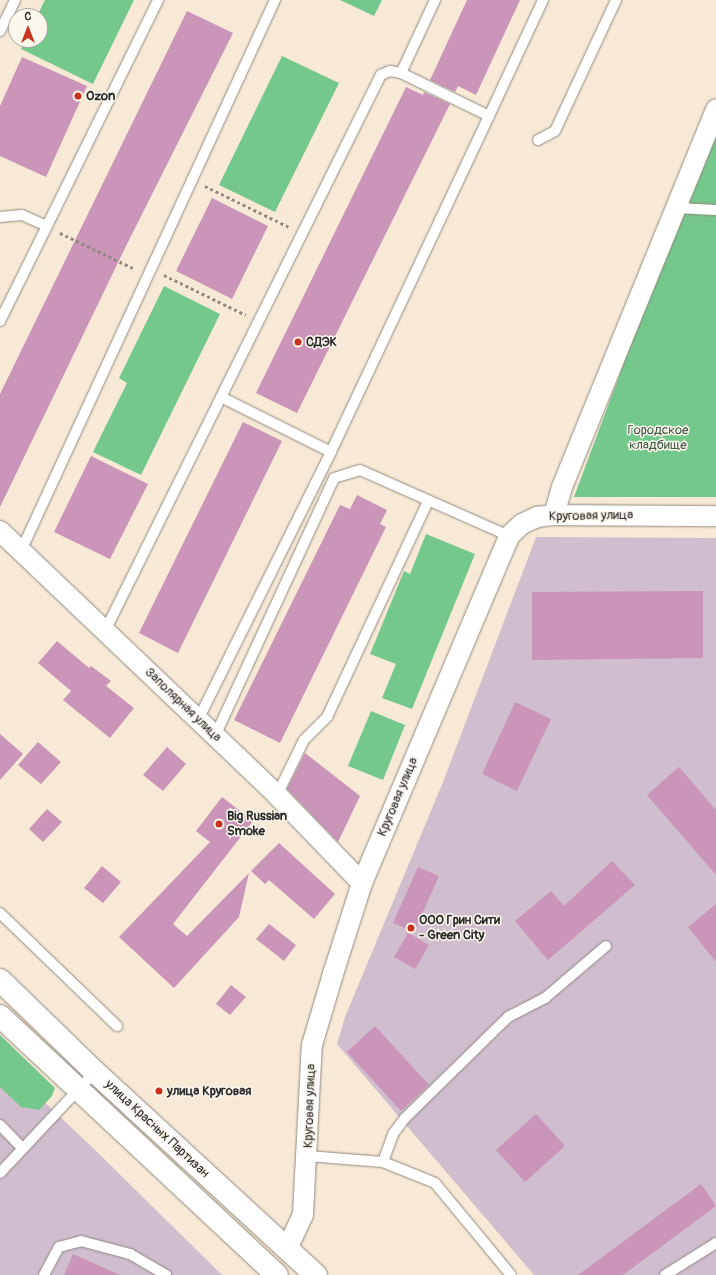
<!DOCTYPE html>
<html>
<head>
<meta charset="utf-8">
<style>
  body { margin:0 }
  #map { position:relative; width:716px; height:1275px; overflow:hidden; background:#f7e9d5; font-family:Pangolin,sans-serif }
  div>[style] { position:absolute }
  .industrial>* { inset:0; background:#d0bdce }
  .green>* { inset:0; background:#75c88b }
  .building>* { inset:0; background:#ca95b8 }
  .path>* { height:2.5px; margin-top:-1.25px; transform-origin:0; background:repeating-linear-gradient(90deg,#918a80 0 3px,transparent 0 6px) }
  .roads { filter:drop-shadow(0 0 1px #918a80) drop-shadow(0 0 1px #918a80) }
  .service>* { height:10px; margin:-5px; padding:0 5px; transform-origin:5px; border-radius:5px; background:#fff }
  .minor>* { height:20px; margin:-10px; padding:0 10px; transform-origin:10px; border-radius:10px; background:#fff }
  .primary>* { height:22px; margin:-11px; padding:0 11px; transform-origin:11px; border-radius:11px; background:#fff }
  .dots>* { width:11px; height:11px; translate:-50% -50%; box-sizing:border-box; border:2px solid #fbf7ec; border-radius:50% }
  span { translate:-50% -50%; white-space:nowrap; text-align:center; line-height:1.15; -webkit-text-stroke:3px #fbf7ec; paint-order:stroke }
  .poi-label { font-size:13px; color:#2b2b2b; font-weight:700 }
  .left { translate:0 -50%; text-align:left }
  .park-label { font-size:13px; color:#415a48 }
  .street-label { font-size:13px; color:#2b2b2b }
  .north { position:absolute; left:8px; top:8px; width:40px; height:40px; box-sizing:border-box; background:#fbf7ec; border:1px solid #a8a59f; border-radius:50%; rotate:0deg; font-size:11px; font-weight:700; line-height:16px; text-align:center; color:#2b2b2b }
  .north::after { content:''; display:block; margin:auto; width:14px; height:18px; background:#c8321e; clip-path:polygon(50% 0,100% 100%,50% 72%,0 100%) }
</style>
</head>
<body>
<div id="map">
  <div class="industrial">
    <div style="clip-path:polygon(536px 537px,716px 538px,716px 1275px,534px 1275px,337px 1044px,345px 1017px,443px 782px)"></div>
    <div style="clip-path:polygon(0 1060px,93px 1148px,222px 1275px,0 1275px)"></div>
  </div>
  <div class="green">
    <div style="clip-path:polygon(45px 0,134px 0,93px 84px,21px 49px,26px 40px,40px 40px,40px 16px,37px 16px)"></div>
    <div style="clip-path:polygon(340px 0,382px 0,374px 16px)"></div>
    <div style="clip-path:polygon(282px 56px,339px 83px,275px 212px,219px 185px)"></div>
    <div style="clip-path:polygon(716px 116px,716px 497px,574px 497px)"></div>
    <div style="clip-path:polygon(164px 286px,220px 314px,141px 475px,93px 452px,127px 383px,119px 378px)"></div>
    <div style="clip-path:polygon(426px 534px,475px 554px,412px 709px,382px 698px,396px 664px,370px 654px,404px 571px,410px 574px)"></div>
    <div style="clip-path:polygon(371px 711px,405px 725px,383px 780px,348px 766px)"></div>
    <div style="clip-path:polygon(0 1035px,55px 1088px,52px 1096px,39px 1110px,21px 1107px,0 1087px)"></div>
  </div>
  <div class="building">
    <div style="clip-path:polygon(467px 0,520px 0,476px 95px,458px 86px,455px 92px,430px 80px)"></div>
    <div style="clip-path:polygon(187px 11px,233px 33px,126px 246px,0 507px,0 394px)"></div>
    <div style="clip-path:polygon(22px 57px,87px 86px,46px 177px,0 156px,0 106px)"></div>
    <div style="clip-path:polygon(406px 87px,423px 95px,424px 92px,450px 104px,297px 413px,256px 393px)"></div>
    <div style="clip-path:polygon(212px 198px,268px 226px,232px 299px,176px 271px)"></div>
    <div style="clip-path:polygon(243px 422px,282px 441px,178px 653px,139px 633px)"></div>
    <div style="clip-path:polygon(91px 456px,148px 484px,110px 559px,54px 532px)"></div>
    <div style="clip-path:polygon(357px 495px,387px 510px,380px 524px,386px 527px,280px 743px,234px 720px,340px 505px,350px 509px)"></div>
    <div style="clip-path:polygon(703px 591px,703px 658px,532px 660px,532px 592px)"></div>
    <div style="clip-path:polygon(57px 641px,89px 668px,91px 666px,111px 681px,106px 686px,134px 708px,110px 738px,63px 700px,71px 691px,38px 663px)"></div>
    <div style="clip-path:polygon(515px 702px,551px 719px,517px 791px,482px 774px)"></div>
    <div style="clip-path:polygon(0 734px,23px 754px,0 780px)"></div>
    <div style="clip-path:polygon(38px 742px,61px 762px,41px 784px,18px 765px)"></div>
    <div style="clip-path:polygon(167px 747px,186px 764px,163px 791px,143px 775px)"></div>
    <div style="clip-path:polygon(305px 753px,360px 796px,338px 842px,287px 789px)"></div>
    <div style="clip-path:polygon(679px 767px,716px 810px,716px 875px,647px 795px)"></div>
    <div style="clip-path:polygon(222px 797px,253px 821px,173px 924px,187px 936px,249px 873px,239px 917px,174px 988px,119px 937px,210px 842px,196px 831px)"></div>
    <div style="clip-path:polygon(47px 809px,62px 822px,43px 842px,29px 829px)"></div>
    <div style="clip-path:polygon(279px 843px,335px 894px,314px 919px,269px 880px,265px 884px,251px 871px)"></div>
    <div style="clip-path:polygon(612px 861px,635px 885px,548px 960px,515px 921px,551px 891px,564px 906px)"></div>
    <div style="clip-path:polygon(102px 866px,121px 882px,103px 903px,84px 888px)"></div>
    <div style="clip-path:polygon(418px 867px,439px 876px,414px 932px,393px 923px)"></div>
    <div style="clip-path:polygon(716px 904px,716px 962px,688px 927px)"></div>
    <div style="clip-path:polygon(269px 924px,296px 945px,284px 961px,256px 939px)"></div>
    <div style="clip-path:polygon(408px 933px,429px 945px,415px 969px,394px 957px)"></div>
    <div style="clip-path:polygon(231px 985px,246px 997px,230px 1015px,216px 1004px)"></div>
    <div style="clip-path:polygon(375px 1026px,429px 1085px,401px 1111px,347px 1052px)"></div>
    <div style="clip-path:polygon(536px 1114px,565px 1146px,525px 1182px,496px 1150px)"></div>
    <div style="clip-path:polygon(701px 1184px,716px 1206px,623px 1275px,578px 1275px)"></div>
    <div style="clip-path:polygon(73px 1254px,120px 1275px,64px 1275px)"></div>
  </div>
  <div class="path">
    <div style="left:205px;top:186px;width:93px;rotate:26deg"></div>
    <div style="left:60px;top:233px;width:83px;rotate:25.6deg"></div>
    <div style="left:164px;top:275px;width:91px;rotate:26deg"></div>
  </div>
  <div class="roads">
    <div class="service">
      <div style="left:0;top:31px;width:34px;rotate:-64deg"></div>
      <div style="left:401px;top:73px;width:81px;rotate:-65deg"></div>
      <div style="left:489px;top:116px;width:128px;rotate:-65deg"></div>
      <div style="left:538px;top:140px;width:19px;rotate:-28deg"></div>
      <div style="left:555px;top:131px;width:145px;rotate:-65deg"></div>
      <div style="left:677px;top:208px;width:39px;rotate:3deg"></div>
      <div style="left:0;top:217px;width:22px;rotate:-5deg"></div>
      <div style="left:22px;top:215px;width:27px;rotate:24deg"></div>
      <div style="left:47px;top:226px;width:106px;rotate:116.3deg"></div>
      <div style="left:47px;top:226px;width:252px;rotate:-63.8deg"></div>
      <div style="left:221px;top:397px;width:360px;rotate:-63.6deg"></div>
      <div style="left:381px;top:75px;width:10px;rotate:-24deg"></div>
      <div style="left:390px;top:71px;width:11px;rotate:10deg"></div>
      <div style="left:401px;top:73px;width:98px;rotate:26deg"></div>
      <div style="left:489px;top:116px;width:371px;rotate:115.2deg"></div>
      <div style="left:21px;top:551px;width:607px;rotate:-65.25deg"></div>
      <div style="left:105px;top:631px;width:261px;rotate:-63.6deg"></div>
      <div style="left:221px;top:397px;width:123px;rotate:26.6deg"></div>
      <div style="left:331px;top:452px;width:299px;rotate:116.4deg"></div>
      <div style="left:215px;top:736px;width:284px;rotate:-65.2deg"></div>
      <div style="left:334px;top:478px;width:27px;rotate:-17deg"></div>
      <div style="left:360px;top:470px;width:163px;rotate:23.9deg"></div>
      <div style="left:277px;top:795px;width:61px;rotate:-63.9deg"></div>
      <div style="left:304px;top:740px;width:33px;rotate:-45deg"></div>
      <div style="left:327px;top:717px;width:238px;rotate:-64.9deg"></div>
      <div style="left:0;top:913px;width:163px;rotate:44deg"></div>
      <div style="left:0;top:1125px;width:33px;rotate:46deg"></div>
      <div style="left:308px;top:1156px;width:75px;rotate:4.6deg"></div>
      <div style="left:383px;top:1162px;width:56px;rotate:22deg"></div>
      <div style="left:435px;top:1183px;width:119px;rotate:50.4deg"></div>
      <div style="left:383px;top:1162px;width:30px;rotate:-70deg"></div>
      <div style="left:393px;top:1134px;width:20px;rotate:-53deg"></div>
      <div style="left:405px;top:1118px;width:144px;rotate:-44.4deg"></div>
      <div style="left:508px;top:1017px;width:42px;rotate:-27.2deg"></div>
      <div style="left:545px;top:998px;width:80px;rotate:-40.4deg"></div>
      <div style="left:0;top:1173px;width:139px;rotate:-46.8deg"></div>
      <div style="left:44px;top:1275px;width:32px;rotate:-62deg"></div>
      <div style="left:59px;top:1247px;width:23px;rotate:-15deg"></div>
      <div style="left:81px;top:1241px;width:51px;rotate:14.9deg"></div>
      <div style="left:130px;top:1254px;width:42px;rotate:30.3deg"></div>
      <div style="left:665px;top:1275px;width:60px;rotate:-32.1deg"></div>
    </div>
    <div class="minor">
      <div style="left:554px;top:515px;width:29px;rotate:-74deg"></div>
      <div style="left:562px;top:487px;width:408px;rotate:-67.8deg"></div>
      <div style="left:0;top:531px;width:383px;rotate:43.6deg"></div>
      <div style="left:277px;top:795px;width:122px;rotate:46deg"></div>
      <div style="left:287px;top:1249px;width:38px;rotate:-65deg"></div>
      <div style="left:303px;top:1214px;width:169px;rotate:-87deg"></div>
      <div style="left:312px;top:1045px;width:74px;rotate:-73.5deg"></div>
      <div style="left:333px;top:974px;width:96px;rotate:-72.3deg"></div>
      <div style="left:362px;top:883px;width:377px;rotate:-67deg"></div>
      <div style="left:509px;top:536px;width:18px;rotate:-43deg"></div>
      <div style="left:522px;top:524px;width:17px;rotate:-25deg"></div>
      <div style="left:537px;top:517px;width:17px;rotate:-7deg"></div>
      <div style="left:554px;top:515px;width:162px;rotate:0.4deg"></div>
    </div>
    <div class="primary">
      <div style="left:0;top:980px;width:132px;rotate:44.1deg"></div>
      <div style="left:95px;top:1072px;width:300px;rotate:42.6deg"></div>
      <div style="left:0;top:1016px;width:379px;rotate:43.1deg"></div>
    </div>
  </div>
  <div class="dots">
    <div style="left:78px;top:96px;background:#c8321e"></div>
    <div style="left:298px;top:342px;background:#c8321e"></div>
    <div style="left:219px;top:824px;background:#c8321e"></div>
    <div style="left:411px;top:928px;background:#c8321e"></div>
    <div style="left:159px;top:1091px;background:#c8321e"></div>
  </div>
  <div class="poi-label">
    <span class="left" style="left:86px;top:96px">Ozon</span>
    <span class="left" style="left:306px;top:342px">СДЭК</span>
    <span class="left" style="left:227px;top:824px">Big Russian<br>Smoke</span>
    <span class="left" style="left:419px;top:928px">ООО Грин Сити<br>- Green City</span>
    <span class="left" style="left:167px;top:1091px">улица Круговая</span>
  </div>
  <div class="park-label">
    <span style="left:658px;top:438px">Городское<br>кладбище</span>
  </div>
  <div class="street-label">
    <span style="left:591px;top:516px;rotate:-1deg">Круговая улица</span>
    <span style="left:183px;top:705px;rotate:44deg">Заполярная улица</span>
    <span style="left:398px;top:797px;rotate:-67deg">Круговая улица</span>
    <span style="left:310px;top:1106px;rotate:-88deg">Круговая улица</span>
    <span style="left:157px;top:1129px;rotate:43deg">улица Красных Партизан</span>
  </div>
  <div class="north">С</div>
</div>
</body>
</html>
